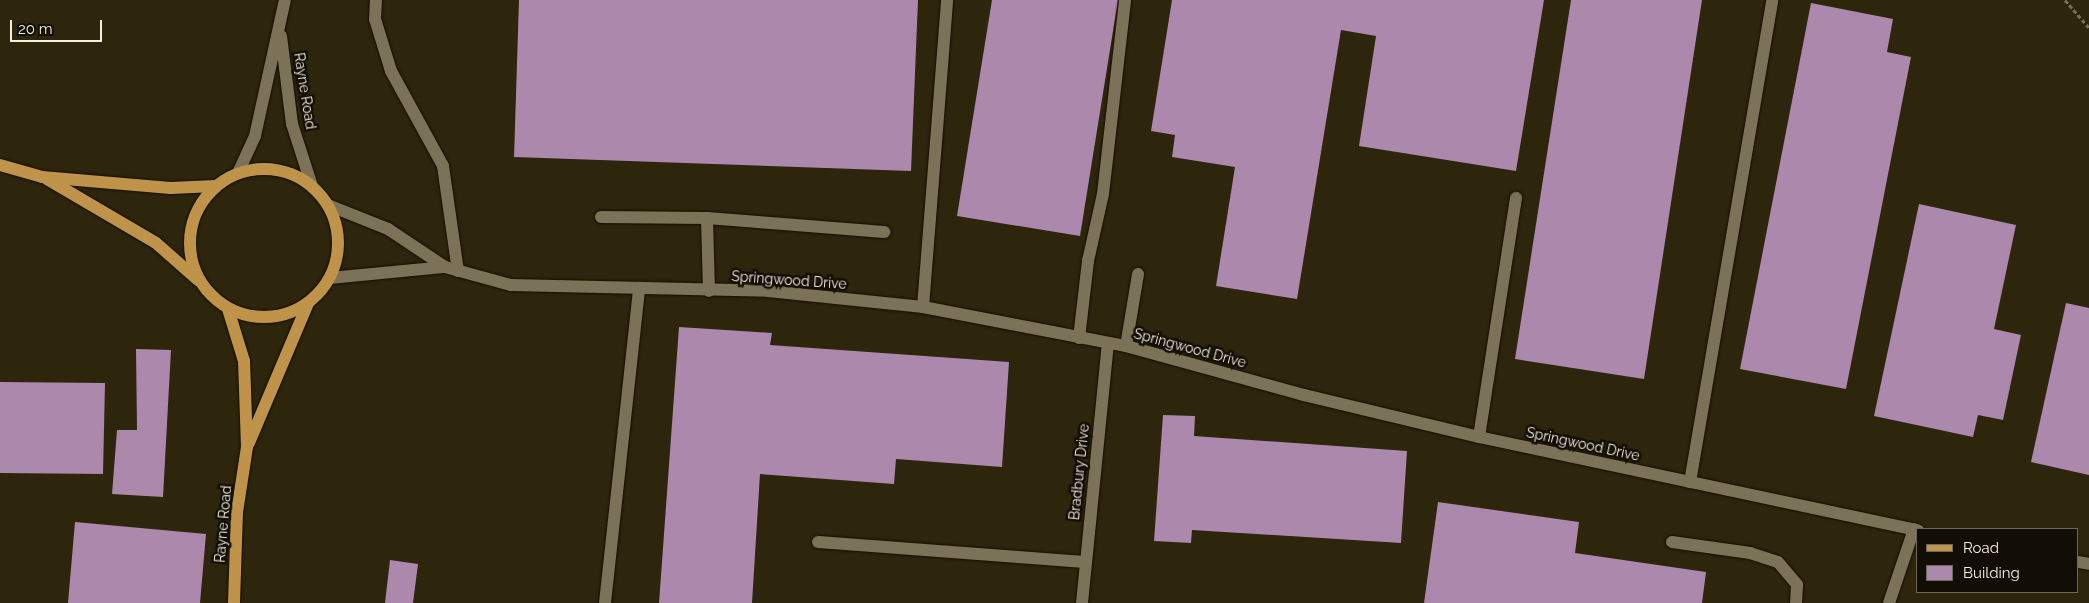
<!DOCTYPE html>
<html>
<head>
<meta charset="utf-8">
<style>
  body { margin:0 }
  #map { position:relative; width:2089px; height:603px; overflow:hidden; background:#2d250c; font-family:Raleway,sans-serif }
  div>[style] { position:absolute }
  .building>* { inset:0; background:#ab88ac }
  .path>* { height:3px; margin-top:-1.5px; transform-origin:0; background:repeating-linear-gradient(90deg,#756e59 0 4px,transparent 0 6.5px) }
  .roads { filter:drop-shadow(0 0 1px #150d00) drop-shadow(0 0 1px #150d00) }
  .minor>* { height:12px; margin:-6px; padding:0 6px; transform-origin:6px; border-radius:6px; background:#7c7258 }
  .major>* { height:12px; margin:-6px; padding:0 6px; transform-origin:6px; border-radius:6px; background:#bf944a }
  .major>.ring { margin:-6px; padding:0; box-sizing:content-box; background:none; border:12px solid #bf944a; border-radius:50% }
  span { translate:-50% -50%; white-space:nowrap; text-align:center; line-height:1.15; -webkit-text-stroke:5px #120e05; paint-order:stroke }
  .street-label { font-size:14px; color:#f5efe0 }
  .legend { position:absolute; left:1916px; top:528px; width:162px; height:65px; box-sizing:border-box; background:#120e05; border:1px solid #6d685d; margin:0; padding:6px 9px; list-style:none; font-size:15px; color:#f5efe0 }
  .legend li { display:flex; align-items:center; gap:10px; height:25px }
  .legend b { width:25px; border:1px solid #6d685d }
  .scale { position:absolute; left:10px; top:20px; width:92px; height:22px; box-sizing:border-box; border:2px solid #f5efe0; border-top:0; padding-left:6px; font-size:15px; line-height:18px; white-space:nowrap; color:#f5efe0; -webkit-text-stroke:4px #120e05; paint-order:stroke }
</style>
</head>
<body>
<div id="map">
  <div class="building">
    <div style="clip-path:polygon(519px 0,918px 0,911px 171px,514px 157px)"></div>
    <div style="clip-path:polygon(992px 0,1118px 0,1080px 236px,957px 216px)"></div>
    <div style="clip-path:polygon(1172px 0,1544px 0,1516px 171px,1359px 146px,1376px 36px,1341px 30px,1297px 299px,1216px 286px,1235px 167px,1172px 157px,1175px 135px,1151px 131px)"></div>
    <div style="clip-path:polygon(1571px 0,1702px 0,1644px 379px,1515px 359px)"></div>
    <div style="clip-path:polygon(1811px 3px,1893px 19px,1887px 52px,1911px 57px,1846px 389px,1740px 369px)"></div>
    <div style="clip-path:polygon(1919px 204px,2016px 225px,1994px 329px,2021px 335px,2003px 420px,1978px 415px,1973px 437px,1874px 416px)"></div>
    <div style="clip-path:polygon(2066px 303px,2089px 308px,2089px 475px,2031px 462px)"></div>
    <div style="clip-path:polygon(679px 327px,772px 333px,770px 345px,1009px 362px,1002px 467px,896px 459px,894px 484px,760px 474px,752px 603px,659px 603px)"></div>
    <div style="clip-path:polygon(136px 349px,171px 350px,163px 497px,112px 494px,117px 430px,137px 430px)"></div>
    <div style="clip-path:polygon(0 382px,105px 383px,103px 474px,0 473px)"></div>
    <div style="clip-path:polygon(1163px 415px,1195px 416px,1194px 436px,1407px 451px,1401px 543px,1192px 530px,1191px 543px,1154px 541px)"></div>
    <div style="clip-path:polygon(1438px 502px,1579px 522px,1575px 553px,1706px 572px,1702px 603px,1424px 603px)"></div>
    <div style="clip-path:polygon(75px 522px,206px 534px,200px 603px,68px 603px)"></div>
    <div style="clip-path:polygon(390px 560px,418px 564px,413px 603px,385px 603px)"></div>
  </div>
  <div class="path">
    <div style="left:2065px;top:0;width:37px;rotate:49deg"></div>
  </div>
  <div class="roads">
    <div class="minor">
      <div style="left:376px;top:0;width:19px;rotate:93deg"></div>
      <div style="left:375px;top:19px;width:54px;rotate:72.9deg"></div>
      <div style="left:391px;top:71px;width:108px;rotate:61.3deg"></div>
      <div style="left:443px;top:166px;width:106px;rotate:81.9deg"></div>
      <div style="left:281px;top:36px;width:89px;rotate:82.9deg"></div>
      <div style="left:292px;top:124px;width:65px;rotate:72.1deg"></div>
      <div style="left:238px;top:173px;width:41px;rotate:-65.3deg"></div>
      <div style="left:255px;top:136px;width:139px;rotate:-77.6deg"></div>
      <div style="left:328px;top:205px;width:65px;rotate:21.8deg"></div>
      <div style="left:388px;top:229px;width:69px;rotate:33.7deg"></div>
      <div style="left:445px;top:267px;width:68px;rotate:15.3deg"></div>
      <div style="left:511px;top:285px;width:257px;rotate:1.3deg"></div>
      <div style="left:768px;top:291px;width:156px;rotate:5.9deg"></div>
      <div style="left:923px;top:307px;width:207px;rotate:10.9deg"></div>
      <div style="left:1126px;top:346px;width:185px;rotate:15.4deg"></div>
      <div style="left:1304px;top:395px;width:180px;rotate:13.5deg"></div>
      <div style="left:1479px;top:437px;width:449px;rotate:12deg"></div>
      <div style="left:601px;top:217px;width:106px;rotate:0.5deg"></div>
      <div style="left:330px;top:278px;width:116px;rotate:-5.5deg"></div>
      <div style="left:709px;top:291px;width:73px;rotate:-91.6deg"></div>
      <div style="left:707px;top:218px;width:178px;rotate:4.5deg"></div>
      <div style="left:923px;top:307px;width:308px;rotate:-85.5deg"></div>
      <div style="left:1079px;top:338px;width:78px;rotate:-83.3deg"></div>
      <div style="left:1088px;top:261px;width:69px;rotate:-77.4deg"></div>
      <div style="left:1103px;top:194px;width:195px;rotate:-83.5deg"></div>
      <div style="left:1126px;top:346px;width:73px;rotate:-80.5deg"></div>
      <div style="left:1479px;top:437px;width:242px;rotate:-81.2deg"></div>
      <div style="left:1690px;top:482px;width:489px;rotate:-80.3deg"></div>
      <div style="left:818px;top:542px;width:268px;rotate:4.3deg"></div>
      <div style="left:1672px;top:542px;width:79px;rotate:8deg"></div>
      <div style="left:1750px;top:553px;width:29px;rotate:18deg"></div>
      <div style="left:1778px;top:562px;width:30px;rotate:50deg"></div>
      <div style="left:1797px;top:585px;width:18px;rotate:93deg"></div>
      <div style="left:2078px;top:562px;width:11px;rotate:10deg"></div>
      <div style="left:605px;top:603px;width:317px;rotate:-83.8deg"></div>
      <div style="left:1082px;top:603px;width:261px;rotate:-84.3deg"></div>
      <div style="left:1889px;top:603px;width:78px;rotate:-71.3deg"></div>
    </div>
    <div class="major">
      <div style="left:0;top:165px;width:44px;rotate:15.9deg"></div>
      <div style="left:42px;top:177px;width:129px;rotate:4.9deg"></div>
      <div style="left:171px;top:188px;width:44px;rotate:-2.6deg"></div>
      <div class="ring" style="left:190px;top:169px;width:136px;height:136px"></div>
      <div style="left:47px;top:179px;width:126px;rotate:30.4deg"></div>
      <div style="left:156px;top:243px;width:56px;rotate:41.4deg"></div>
      <div style="left:228px;top:309px;width:54px;rotate:72.9deg"></div>
      <div style="left:244px;top:361px;width:86px;rotate:88deg"></div>
      <div style="left:247px;top:447px;width:66px;rotate:98.7deg"></div>
      <div style="left:237px;top:512px;width:91px;rotate:91.9deg"></div>
      <div style="left:249px;top:443px;width:152px;rotate:-67.1deg"></div>
    </div>
  </div>
  <div class="street-label">
    <span style="left:305px;top:91px;rotate:81deg">Rayne Road</span>
    <span style="left:789px;top:280px;rotate:4deg">Springwood Drive</span>
    <span style="left:1190px;top:348px;rotate:15deg">Springwood Drive</span>
    <span style="left:1583px;top:444px;rotate:12deg">Springwood Drive</span>
    <span style="left:1079px;top:472px;rotate:-84deg">Bradbury Drive</span>
    <span style="left:223px;top:524px;rotate:-85deg">Rayne Road</span>
  </div>
  <ul class="legend">
  <li><b style="height:6px;background:#bf944a"></b>Road</li>
  <li><b style="height:14px;background:#ab88ac"></b>Building</li>
  </ul>
  <div class="scale">20 m</div>
</div>
</body>
</html>
